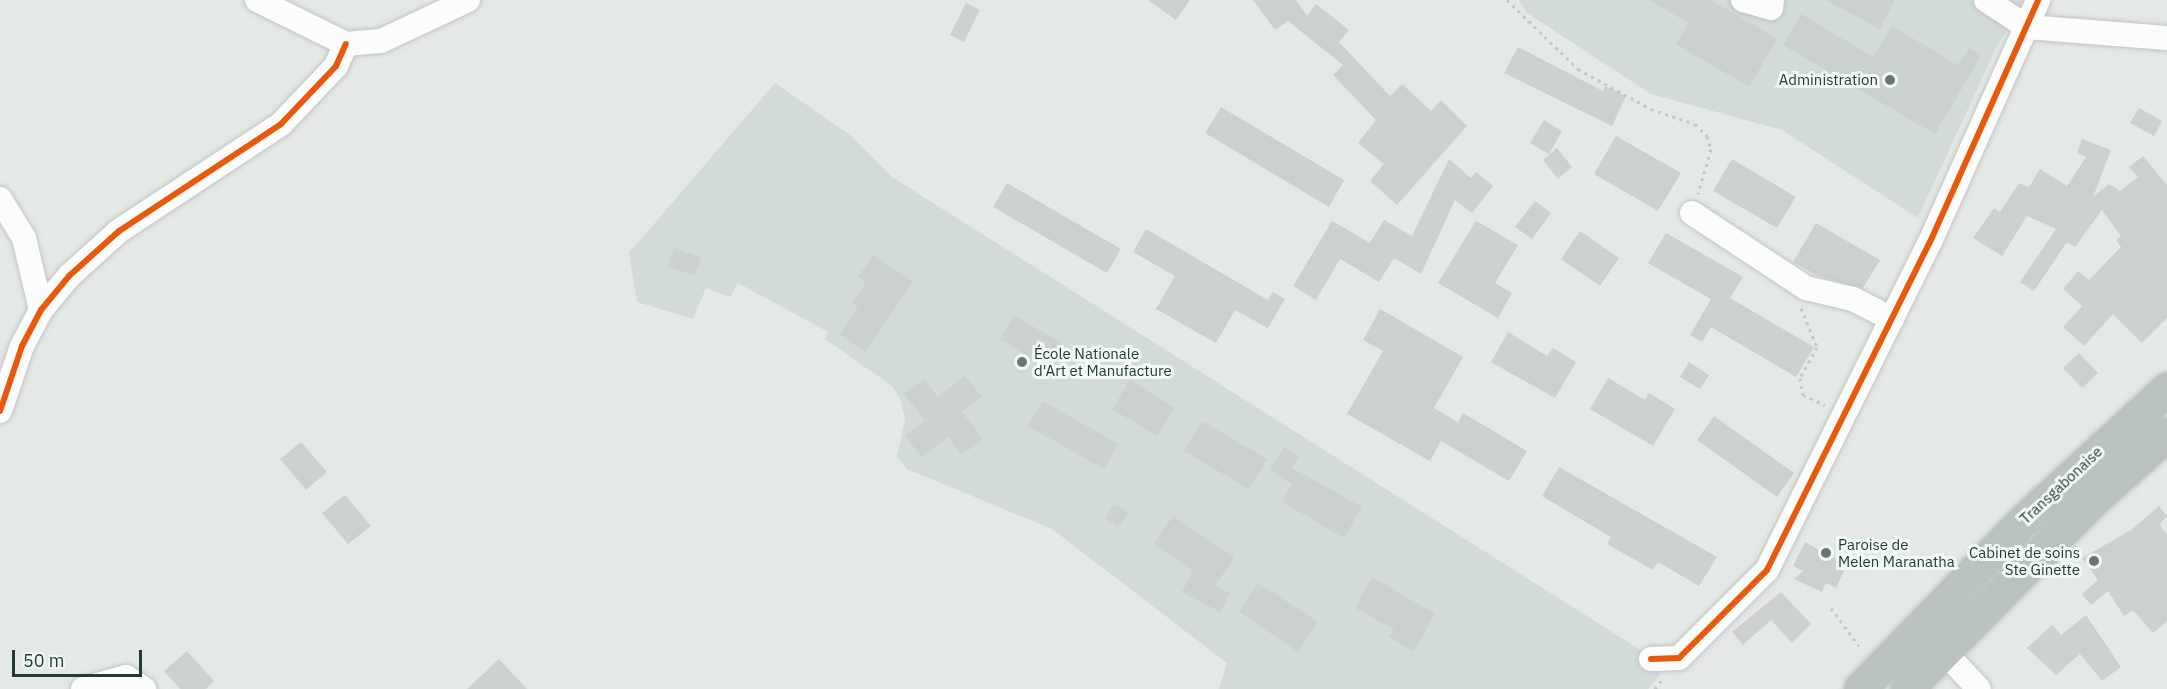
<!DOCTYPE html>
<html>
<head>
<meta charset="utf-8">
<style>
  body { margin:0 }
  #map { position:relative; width:2167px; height:689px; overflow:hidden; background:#e4e9e6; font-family:"IBM Plex Sans",sans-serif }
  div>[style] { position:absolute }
  .built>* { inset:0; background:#d2dbd6 }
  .building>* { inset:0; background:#cbd1ce }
  .path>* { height:3px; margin-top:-1.5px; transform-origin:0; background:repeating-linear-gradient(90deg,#c1c9c4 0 3px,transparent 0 7.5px) }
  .roads { filter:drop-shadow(0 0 2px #c1c6c3) drop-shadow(0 0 2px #c1c6c3) }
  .minor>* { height:24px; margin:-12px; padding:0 12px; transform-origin:12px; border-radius:12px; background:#fbfcfb }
  .highway>* { height:33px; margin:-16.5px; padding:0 16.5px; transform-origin:16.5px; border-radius:16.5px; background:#bac2bf }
  .cycleway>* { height:6px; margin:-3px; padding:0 3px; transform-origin:3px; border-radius:3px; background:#e8590c }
  .dots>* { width:16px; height:16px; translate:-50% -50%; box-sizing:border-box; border:3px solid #f2f9f4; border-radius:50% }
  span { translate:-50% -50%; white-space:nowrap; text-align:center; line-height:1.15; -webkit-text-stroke:6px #f2f9f4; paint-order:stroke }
  .poi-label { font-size:15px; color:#213d32 }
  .right { translate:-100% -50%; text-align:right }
  .left { translate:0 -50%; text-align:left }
  .street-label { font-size:15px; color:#213d32 }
  .scale { position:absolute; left:12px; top:650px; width:130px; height:27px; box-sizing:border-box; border:3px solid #213d32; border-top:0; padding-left:8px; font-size:18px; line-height:21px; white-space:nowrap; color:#213d32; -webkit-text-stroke:4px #f2f9f4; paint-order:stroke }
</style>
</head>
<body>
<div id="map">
  <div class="built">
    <div style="clip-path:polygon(1519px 0,2026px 0,1995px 50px,1918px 218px,1782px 130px,1651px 94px,1527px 13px)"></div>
    <div style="clip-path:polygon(775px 83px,850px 135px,892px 177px,1647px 654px,1660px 674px,1648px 689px,1219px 689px,1227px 663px,1052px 529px,907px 469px,897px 457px,905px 419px,900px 398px,892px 386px,825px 339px,828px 332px,738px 283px,730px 297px,706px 288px,693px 319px,637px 302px,629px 253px)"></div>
  </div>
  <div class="building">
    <div style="clip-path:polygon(1148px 0,1190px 0,1176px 20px)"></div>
    <div style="clip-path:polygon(1253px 0,1296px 0,1307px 16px,1316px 4px,1349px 30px,1339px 42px,1390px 96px,1402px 84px,1431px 111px,1441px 100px,1467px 126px,1397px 205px,1370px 181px,1384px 164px,1358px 143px,1376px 120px,1333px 75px,1343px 65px,1288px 21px,1275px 30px)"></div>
    <div style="clip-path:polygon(1650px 0,1711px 0,1777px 39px,1749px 87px,1676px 44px,1688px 23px)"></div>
    <div style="clip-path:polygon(1826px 0,1895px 0,1880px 29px)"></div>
    <div style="clip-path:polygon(966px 3px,980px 10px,964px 42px,950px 35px)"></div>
    <div style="clip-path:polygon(1801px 14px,1873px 57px,1892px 26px,1958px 65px,1970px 48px,1981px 56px,1935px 134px,1783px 45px)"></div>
    <div style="clip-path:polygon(1518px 47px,1603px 91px,1605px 86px,1626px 96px,1612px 126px,1504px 73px)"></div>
    <div style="clip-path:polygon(1221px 107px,1344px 180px,1329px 207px,1205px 133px)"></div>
    <div style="clip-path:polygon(2139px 108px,2162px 121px,2154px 136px,2130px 123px)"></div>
    <div style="clip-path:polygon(1544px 120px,1562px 131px,1549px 154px,1530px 143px)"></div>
    <div style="clip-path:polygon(1616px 136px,1681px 173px,1658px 211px,1594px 174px)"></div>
    <div style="clip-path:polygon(2082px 139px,2111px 150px,2093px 197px,2109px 184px,2120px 191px,2138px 177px,2129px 167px,2143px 156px,2167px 185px,2167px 318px,2142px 343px,2113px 314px,2084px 346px,2063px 327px,2082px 306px,2063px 289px,2078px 271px,2089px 280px,2121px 247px,2116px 240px,2121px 236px,2102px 210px,2075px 247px,2067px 242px,2034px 291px,2020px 282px,2056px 229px,2027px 216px,2002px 256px,1973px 238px,1994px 208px,2000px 212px,2019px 183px,2029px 187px,2040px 169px,2067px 186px,2086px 157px,2077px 153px)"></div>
    <div style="clip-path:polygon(1557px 148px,1572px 167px,1558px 179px,1543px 160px)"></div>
    <div style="clip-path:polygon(1449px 159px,1471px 178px,1476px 172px,1493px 186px,1472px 213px,1455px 200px,1421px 274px,1394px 258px,1379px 282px,1340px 259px,1316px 300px,1293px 286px,1332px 221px,1370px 243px,1384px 220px,1412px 236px)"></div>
    <div style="clip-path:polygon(1732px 159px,1796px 197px,1777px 228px,1713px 191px)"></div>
    <div style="clip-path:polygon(1007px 183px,1121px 249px,1107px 273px,993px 207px)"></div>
    <div style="clip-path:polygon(1535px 201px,1551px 213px,1532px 239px,1515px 227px)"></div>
    <div style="clip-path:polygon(1476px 221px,1518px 245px,1495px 283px,1512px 293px,1498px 318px,1438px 283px)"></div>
    <div style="clip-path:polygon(1816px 223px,1880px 260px,1863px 288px,1818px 276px,1793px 262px)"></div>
    <div style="clip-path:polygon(1146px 229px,1268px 300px,1273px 292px,1285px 299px,1268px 328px,1235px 310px,1216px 343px,1156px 309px,1175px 276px,1133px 252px)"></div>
    <div style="clip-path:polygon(1580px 231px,1619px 258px,1600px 286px,1561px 259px)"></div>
    <div style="clip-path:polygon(1666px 233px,1743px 277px,1730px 298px,1814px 347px,1796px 377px,1711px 327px,1702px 342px,1690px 335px,1711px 299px,1648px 263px)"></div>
    <div style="clip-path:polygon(674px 248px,701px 257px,695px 275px,668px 267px)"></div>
    <div style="clip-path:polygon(873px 255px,913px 282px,865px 352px,840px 334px,858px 307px,852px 303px,866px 282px,858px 277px)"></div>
    <div style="clip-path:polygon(1380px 309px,1463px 357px,1434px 408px,1458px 422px,1463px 413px,1527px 451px,1509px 481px,1441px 441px,1430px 461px,1347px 414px,1383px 351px,1363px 340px)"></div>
    <div style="clip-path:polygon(1014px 315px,1061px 343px,1046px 367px,1000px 339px)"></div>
    <div style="clip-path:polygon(1508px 332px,1547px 356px,1553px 348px,1576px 362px,1555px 398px,1491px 362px)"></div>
    <div style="clip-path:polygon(2079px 353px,2098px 373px,2082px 388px,2063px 368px)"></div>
    <div style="clip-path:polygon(1689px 362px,1709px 375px,1700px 389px,1680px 377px)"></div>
    <div style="clip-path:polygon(965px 376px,982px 397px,962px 412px,983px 439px,962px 455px,948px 437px,922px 457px,905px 436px,925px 420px,904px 394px,924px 379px,938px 397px)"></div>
    <div style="clip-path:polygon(1608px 378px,1645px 400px,1649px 393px,1675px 409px,1653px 446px,1590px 409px)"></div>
    <div style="clip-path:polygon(1130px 380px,1175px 408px,1157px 436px,1112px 409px)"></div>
    <div style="clip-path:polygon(1043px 401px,1118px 444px,1104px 469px,1028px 426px)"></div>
    <div style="clip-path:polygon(1714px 416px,1794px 473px,1777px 497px,1697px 440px)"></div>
    <div style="clip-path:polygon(1202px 421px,1267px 459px,1249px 489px,1184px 451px)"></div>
    <div style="clip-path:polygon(301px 442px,327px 472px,306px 490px,280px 459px)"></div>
    <div style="clip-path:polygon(1284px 447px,1299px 457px,1292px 468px,1362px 507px,1344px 538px,1282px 502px,1292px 484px,1270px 470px)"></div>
    <div style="clip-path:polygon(1559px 467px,1717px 557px,1699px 586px,1658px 562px,1653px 570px,1607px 544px,1611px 537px,1542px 496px)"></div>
    <div style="clip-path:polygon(345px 495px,371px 526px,348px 544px,322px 513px)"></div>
    <div style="clip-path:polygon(1114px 503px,1128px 512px,1118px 527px,1105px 518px)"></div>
    <div style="clip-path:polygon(2159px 506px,2167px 516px,2159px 525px,2167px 534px,2167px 621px,2153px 633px,2133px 610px,2124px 616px,2108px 591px,2091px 605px,2082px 594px,2098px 580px,2082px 558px,2131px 530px)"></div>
    <div style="clip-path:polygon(1173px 516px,1234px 557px,1215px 586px,1230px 593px,1220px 612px,1182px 592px,1193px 570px,1154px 544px)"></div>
    <div style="clip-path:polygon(1805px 542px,1847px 565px,1836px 588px,1826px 583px,1822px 592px,1794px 579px,1803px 571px,1793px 566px)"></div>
    <div style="clip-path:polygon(1372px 577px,1435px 614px,1414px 651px,1389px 637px,1394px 629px,1355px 608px)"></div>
    <div style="clip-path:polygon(1258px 583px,1318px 622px,1298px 652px,1239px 612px)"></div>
    <div style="clip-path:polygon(1781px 592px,1811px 624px,1792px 643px,1771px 620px,1743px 645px,1732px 632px)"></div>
    <div style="clip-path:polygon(2086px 615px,2121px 667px,2102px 681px,2080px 654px,2056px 675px,2027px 648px,2052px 625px,2061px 635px)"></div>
    <div style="clip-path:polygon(187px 651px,214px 681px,206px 689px,180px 689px,164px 671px)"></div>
    <div style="clip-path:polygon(499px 659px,527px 689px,467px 689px)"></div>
  </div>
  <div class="path">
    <div style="left:1507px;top:0;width:99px;rotate:44.2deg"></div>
    <div style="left:1578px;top:69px;width:83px;rotate:28.7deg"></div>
    <div style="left:1651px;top:109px;width:46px;rotate:18.8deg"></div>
    <div style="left:1695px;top:124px;width:17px;rotate:45deg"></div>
    <div style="left:1707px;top:136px;width:14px;rotate:73deg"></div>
    <div style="left:1711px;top:149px;width:47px;rotate:106.1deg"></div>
    <div style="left:1801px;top:308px;width:42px;rotate:67.7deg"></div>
    <div style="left:1817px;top:347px;width:35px;rotate:119deg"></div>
    <div style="left:1800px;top:378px;width:17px;rotate:80deg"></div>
    <div style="left:1803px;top:395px;width:24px;rotate:24deg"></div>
    <div style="left:1831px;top:608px;width:47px;rotate:53.6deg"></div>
    <div style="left:1655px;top:689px;width:14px;rotate:-54deg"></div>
  </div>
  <div class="roads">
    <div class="minor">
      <div style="left:257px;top:0;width:99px;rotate:26.3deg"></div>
      <div style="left:1743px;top:0;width:29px;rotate:16deg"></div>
      <div style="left:1771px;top:8px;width:8px;rotate:-83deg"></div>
      <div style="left:1986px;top:0;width:49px;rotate:33.4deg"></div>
      <div style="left:2027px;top:27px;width:140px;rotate:4.5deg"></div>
      <div style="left:346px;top:44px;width:35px;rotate:-5deg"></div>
      <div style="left:381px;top:41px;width:96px;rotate:-25.2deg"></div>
      <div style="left:0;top:199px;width:46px;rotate:58.4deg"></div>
      <div style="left:24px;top:238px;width:74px;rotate:76.7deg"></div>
      <div style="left:1692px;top:213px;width:136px;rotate:33.3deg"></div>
      <div style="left:1806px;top:288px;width:48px;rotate:13.2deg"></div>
      <div style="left:1853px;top:299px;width:44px;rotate:27.1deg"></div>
      <div style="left:0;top:411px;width:69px;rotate:-71.3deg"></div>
      <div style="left:22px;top:346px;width:41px;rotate:-62.2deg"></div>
      <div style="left:41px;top:310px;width:44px;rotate:-50.5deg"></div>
      <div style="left:69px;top:276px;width:67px;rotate:-42deg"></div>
      <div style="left:119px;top:231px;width:194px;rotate:-33.4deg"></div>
      <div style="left:281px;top:124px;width:80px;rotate:-46.5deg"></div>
      <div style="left:336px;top:66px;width:24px;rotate:-66deg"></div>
      <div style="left:1943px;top:651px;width:52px;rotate:46.5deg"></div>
      <div style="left:1651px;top:659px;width:28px;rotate:-2deg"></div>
      <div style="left:1679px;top:658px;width:124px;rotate:-45deg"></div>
      <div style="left:1767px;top:570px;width:366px;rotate:-63.6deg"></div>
      <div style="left:1930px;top:242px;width:265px;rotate:-65.9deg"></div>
      <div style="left:83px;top:689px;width:45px;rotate:-15.6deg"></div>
      <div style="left:126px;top:677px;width:22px;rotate:34deg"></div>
    </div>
    <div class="highway">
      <div style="left:1860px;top:689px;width:237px;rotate:-45.9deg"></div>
      <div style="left:2025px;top:519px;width:193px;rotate:-42.5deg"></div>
      <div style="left:1907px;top:689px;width:268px;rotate:-45.5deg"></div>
      <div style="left:2095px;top:498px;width:96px;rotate:-41.6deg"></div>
    </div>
  </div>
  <div class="cycleway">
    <div style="left:0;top:411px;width:69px;rotate:-71.3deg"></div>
    <div style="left:22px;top:346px;width:41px;rotate:-62.2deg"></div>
    <div style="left:41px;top:310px;width:44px;rotate:-50.5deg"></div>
    <div style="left:69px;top:276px;width:67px;rotate:-42deg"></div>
    <div style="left:119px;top:231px;width:194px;rotate:-33.4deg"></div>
    <div style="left:281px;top:124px;width:80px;rotate:-46.5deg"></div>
    <div style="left:336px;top:66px;width:24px;rotate:-66deg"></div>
    <div style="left:1651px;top:659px;width:28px;rotate:-2deg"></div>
    <div style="left:1679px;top:658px;width:124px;rotate:-45deg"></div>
    <div style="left:1767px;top:570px;width:366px;rotate:-63.6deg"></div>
    <div style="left:1930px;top:242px;width:265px;rotate:-65.9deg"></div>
  </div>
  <div class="dots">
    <div style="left:1890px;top:80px;background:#657971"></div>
    <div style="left:1022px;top:362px;background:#657971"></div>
    <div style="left:1826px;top:553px;background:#657971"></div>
    <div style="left:2094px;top:561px;background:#657971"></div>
  </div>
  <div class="poi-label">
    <span class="right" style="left:1878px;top:80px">Administration</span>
    <span class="left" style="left:1034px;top:362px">École Nationale<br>d'Art et Manufacture</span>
    <span class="left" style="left:1838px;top:553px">Paroise de<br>Melen Maranatha</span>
    <span class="right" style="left:2080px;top:561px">Cabinet de soins<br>Ste Ginette</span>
  </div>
  <div class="street-label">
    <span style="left:2061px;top:485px;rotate:-43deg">Transgabonaise</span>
  </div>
  <div class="scale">50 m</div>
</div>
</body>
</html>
